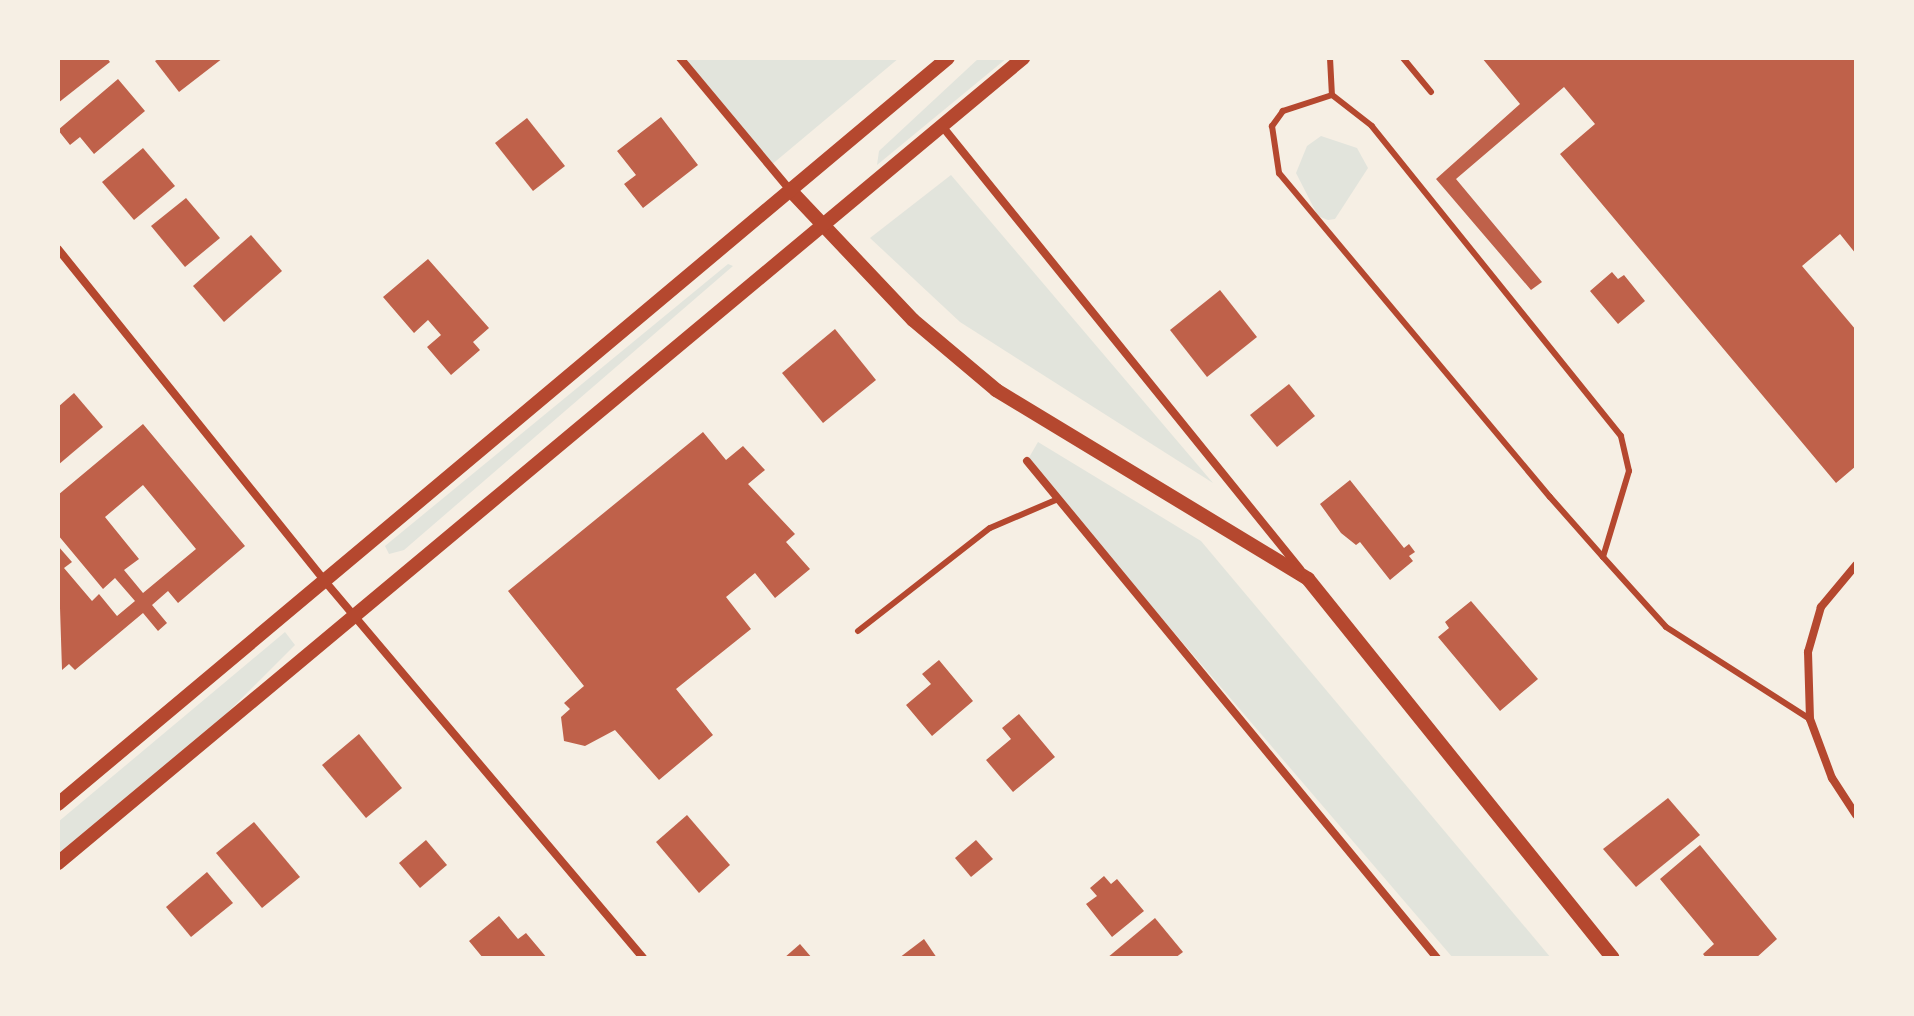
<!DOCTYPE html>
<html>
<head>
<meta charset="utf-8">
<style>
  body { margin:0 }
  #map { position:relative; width:1914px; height:1016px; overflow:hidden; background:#f6efe4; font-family:Commissioner,sans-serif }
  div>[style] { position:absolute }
  .green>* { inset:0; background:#e2e4dc }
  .building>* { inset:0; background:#bf614a }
  .service>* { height:6px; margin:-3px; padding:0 3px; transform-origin:3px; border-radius:3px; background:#b5482f }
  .minor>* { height:8px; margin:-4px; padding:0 4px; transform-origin:4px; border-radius:4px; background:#b5482f }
  .tertiary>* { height:14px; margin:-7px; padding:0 7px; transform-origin:7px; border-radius:7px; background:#b5482f }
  span { translate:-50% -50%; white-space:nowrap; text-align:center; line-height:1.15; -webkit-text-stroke:7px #f6efe4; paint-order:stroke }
  .frame { position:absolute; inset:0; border:60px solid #f6efe4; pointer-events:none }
</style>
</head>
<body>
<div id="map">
  <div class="green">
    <div style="clip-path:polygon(680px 58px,899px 58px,770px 166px)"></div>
    <div style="clip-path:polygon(979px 58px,1007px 58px,877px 165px,879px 151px)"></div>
    <div style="clip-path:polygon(1321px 136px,1357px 148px,1368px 168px,1335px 219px,1328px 220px,1318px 216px,1296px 173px,1307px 146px)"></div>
    <div style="clip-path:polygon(951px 175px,1213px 483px,960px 322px,870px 238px)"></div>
    <div style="clip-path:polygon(728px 264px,733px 266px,404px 550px,389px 554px,385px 546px,391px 541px)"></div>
    <div style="clip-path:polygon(1038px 442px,1201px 541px,1551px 958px,1453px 958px,1027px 461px)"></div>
    <div style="clip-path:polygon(285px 632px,295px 645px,220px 720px,58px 856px,58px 822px)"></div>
  </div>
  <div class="building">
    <div style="clip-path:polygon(58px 58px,107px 58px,110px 62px,58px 103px)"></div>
    <div style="clip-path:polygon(160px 58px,223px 58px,179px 92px,155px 61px)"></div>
    <div style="clip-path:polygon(1482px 58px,1856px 58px,1856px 254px,1840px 234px,1802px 266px,1856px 330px,1856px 466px,1836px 483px,1560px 154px,1595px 124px,1564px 87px,1456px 179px,1542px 282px,1531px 290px,1436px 179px,1520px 104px)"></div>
    <div style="clip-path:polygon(118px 79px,145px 111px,94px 154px,80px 137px,70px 145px,58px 130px)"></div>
    <div style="clip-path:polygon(661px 117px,698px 165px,643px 208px,624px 184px,636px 175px,617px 151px)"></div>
    <div style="clip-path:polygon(527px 118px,565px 166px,533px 191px,495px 143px)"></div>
    <div style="clip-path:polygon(143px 148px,175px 186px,134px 220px,102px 182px)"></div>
    <div style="clip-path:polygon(186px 198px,220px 238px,185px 267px,151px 226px)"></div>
    <div style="clip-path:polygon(251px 235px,282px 271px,224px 322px,193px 286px)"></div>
    <div style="clip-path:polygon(428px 259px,489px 328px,473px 342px,480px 350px,451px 375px,427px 347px,441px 335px,428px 320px,414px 333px,383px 297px)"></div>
    <div style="clip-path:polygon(1612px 272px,1618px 279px,1624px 275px,1645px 301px,1618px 324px,1590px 291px)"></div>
    <div style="clip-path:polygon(1220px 290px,1257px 337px,1207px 377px,1170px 330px)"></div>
    <div style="clip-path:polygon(835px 329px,876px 380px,823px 423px,782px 373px)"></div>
    <div style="clip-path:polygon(1289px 384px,1315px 416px,1277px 447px,1250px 415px)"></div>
    <div style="clip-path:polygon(74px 393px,103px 427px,58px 465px,58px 407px)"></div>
    <div style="clip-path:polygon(evenodd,143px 424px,245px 546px,178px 603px,168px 591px,152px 605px,167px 623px,158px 631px,143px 613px,75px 670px,69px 664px,62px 670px,58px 546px,72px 562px,64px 568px,92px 601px,99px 594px,117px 616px,135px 601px,115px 578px,103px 589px,58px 535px,58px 495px,143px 424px,143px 485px,196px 549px,143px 593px,124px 570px,139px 559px,105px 517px,143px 485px)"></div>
    <div style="clip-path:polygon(703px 432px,726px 460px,743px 446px,765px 470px,748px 484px,795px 534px,786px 542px,810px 569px,775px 598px,755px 573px,726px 597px,751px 629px,676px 689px,713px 735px,659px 780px,615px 730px,585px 746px,564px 741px,561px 717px,570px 709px,564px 703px,584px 686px,508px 591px)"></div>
    <div style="clip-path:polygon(1350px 480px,1404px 548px,1409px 544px,1415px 552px,1409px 556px,1413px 561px,1390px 580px,1360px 542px,1356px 545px,1341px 533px,1320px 504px)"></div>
    <div style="clip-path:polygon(1471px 601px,1538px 679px,1500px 711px,1438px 637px,1449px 628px,1445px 622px)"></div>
    <div style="clip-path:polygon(939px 660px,973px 701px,932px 736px,906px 705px,931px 684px,922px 674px)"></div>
    <div style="clip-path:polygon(1019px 714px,1055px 757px,1013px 792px,986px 760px,1011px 739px,1002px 728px)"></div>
    <div style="clip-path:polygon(359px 734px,402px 788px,366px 818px,322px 765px)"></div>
    <div style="clip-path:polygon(1668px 798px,1700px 835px,1636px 887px,1603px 849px)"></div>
    <div style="clip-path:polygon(687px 815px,730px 865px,699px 893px,656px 842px)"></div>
    <div style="clip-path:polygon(254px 822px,300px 877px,262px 908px,216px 853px)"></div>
    <div style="clip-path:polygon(426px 840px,447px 865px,420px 888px,399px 863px)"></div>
    <div style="clip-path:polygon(976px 840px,993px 859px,971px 877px,955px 858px)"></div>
    <div style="clip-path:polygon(1700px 845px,1777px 939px,1756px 958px,1706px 958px,1703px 954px,1714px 944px,1660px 879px)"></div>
    <div style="clip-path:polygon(207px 872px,233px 903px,191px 937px,166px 907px)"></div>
    <div style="clip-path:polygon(1104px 876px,1111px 884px,1117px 879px,1144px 911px,1112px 937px,1086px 904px,1097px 896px,1090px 888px)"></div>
    <div style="clip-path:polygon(499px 916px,518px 939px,526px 933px,547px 958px,483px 958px,469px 941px)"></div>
    <div style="clip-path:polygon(1155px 918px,1183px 952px,1175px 958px,1107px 958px)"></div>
    <div style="clip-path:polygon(924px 939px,937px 958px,899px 958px)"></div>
    <div style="clip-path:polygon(800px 944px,812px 958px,784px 958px)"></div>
  </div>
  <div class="service">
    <div style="left:1330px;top:58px;width:37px;rotate:87deg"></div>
    <div style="left:1403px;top:58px;width:44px;rotate:50.5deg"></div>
    <div style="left:1603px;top:557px;width:90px;rotate:-73.2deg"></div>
    <div style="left:1629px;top:471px;width:36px;rotate:-103deg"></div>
    <div style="left:1621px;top:436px;width:398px;rotate:-128.8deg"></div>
    <div style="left:1372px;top:126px;width:51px;rotate:-142.2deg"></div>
    <div style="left:1332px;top:95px;width:52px;rotate:161.9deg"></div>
    <div style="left:1283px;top:111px;width:19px;rotate:126deg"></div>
    <div style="left:1272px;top:126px;width:48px;rotate:81.5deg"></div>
    <div style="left:1279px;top:173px;width:422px;rotate:50.1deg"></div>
    <div style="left:1550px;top:497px;width:80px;rotate:48.5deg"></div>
    <div style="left:1603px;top:557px;width:94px;rotate:48deg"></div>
    <div style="left:1666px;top:627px;width:171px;rotate:32.6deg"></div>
    <div style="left:858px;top:631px;width:167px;rotate:-38deg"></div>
    <div style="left:990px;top:528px;width:74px;rotate:-23.1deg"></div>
  </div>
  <div class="minor">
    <div style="left:680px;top:58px;width:172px;rotate:50.2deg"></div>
    <div style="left:942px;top:126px;width:570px;rotate:51.06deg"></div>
    <div style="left:58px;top:249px;width:423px;rotate:51.2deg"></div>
    <div style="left:323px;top:579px;width:496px;rotate:49.8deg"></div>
    <div style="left:1027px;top:461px;width:644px;rotate:50.48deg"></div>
    <div style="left:1856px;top:565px;width:55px;rotate:129.8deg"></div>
    <div style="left:1821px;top:607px;width:47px;rotate:106.1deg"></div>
    <div style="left:1808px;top:652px;width:67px;rotate:88.3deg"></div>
    <div style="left:1810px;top:719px;width:63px;rotate:69.6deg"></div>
    <div style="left:1832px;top:778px;width:44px;rotate:57deg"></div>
  </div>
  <div class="tertiary">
    <div style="left:790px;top:190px;width:179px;rotate:46.6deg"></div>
    <div style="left:913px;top:320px;width:109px;rotate:40.1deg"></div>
    <div style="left:996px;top:390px;width:365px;rotate:31.2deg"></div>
    <div style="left:1308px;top:579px;width:486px;rotate:51.2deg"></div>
    <div style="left:58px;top:804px;width:1161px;rotate:-39.97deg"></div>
    <div style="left:58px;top:863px;width:1257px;rotate:-39.83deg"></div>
  </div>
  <div class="frame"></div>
</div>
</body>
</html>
